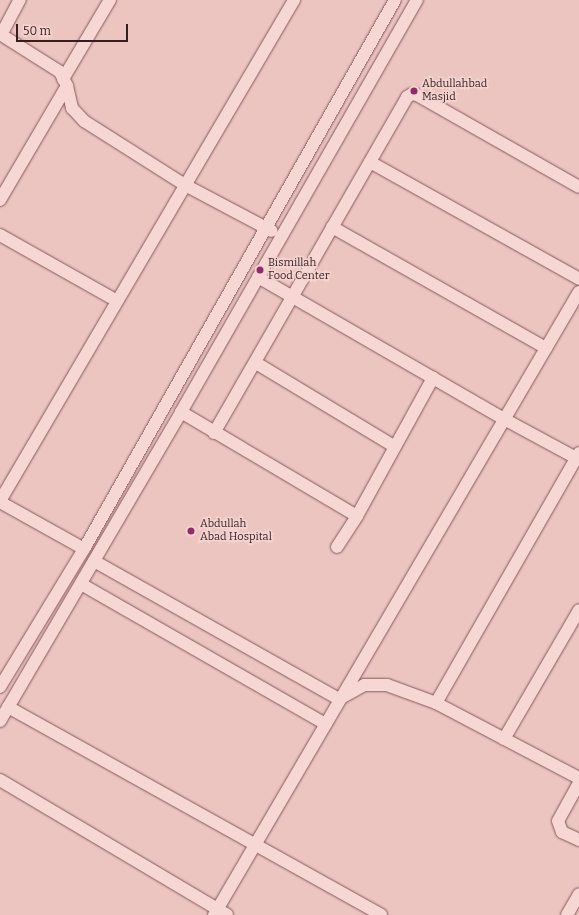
<!DOCTYPE html>
<html>
<head>
<meta charset="utf-8">
<style>
  body { margin:0 }
  #map { position:relative; width:579px; height:915px; overflow:hidden; background:#ecc5c1; font-family:Bitter,serif }
  div>[style] { position:absolute }
  .roads { filter:drop-shadow(0 0 1px #84595d) drop-shadow(0 0 1px #84595d) }
  .minor>* { height:12px; margin:-6px; padding:0 6px; transform-origin:6px; border-radius:6px; background:#f7d7d4 }
  .dots>* { width:11px; height:11px; translate:-50% -50%; box-sizing:border-box; border:2px solid #f4d4d0; border-radius:50% }
  span { translate:-50% -50%; white-space:nowrap; text-align:center; line-height:1.15; -webkit-text-stroke:3px #f4d4d0; paint-order:stroke }
  .poi-label { font-size:11px; color:#351d20 }
  .left { translate:0 -50%; text-align:left }
  .scale { position:absolute; left:16px; top:24px; width:112px; height:18px; box-sizing:border-box; border:2px solid #351d20; border-top:0; padding-left:5px; font-size:12px; line-height:14px; white-space:nowrap; color:#351d20; -webkit-text-stroke:3px #f4d4d0; paint-order:stroke }
</style>
</head>
<body>
<div id="map">
  <div class="roads">
    <div class="minor">
      <div style="left:0;top:34px;width:71px;rotate:32.3deg"></div>
      <div style="left:60px;top:72px;width:16px;rotate:63deg"></div>
      <div style="left:67px;top:86px;width:23px;rotate:77deg"></div>
      <div style="left:72px;top:108px;width:18px;rotate:47deg"></div>
      <div style="left:84px;top:121px;width:120px;rotate:32.4deg"></div>
      <div style="left:185px;top:185px;width:98px;rotate:27.9deg"></div>
      <div style="left:1px;top:35px;width:40px;rotate:-62deg"></div>
      <div style="left:63px;top:79px;width:92px;rotate:-59.3deg"></div>
      <div style="left:370px;top:162px;width:240px;rotate:29.2deg"></div>
      <div style="left:0;top:200px;width:132px;rotate:-59.6deg"></div>
      <div style="left:332px;top:227px;width:246px;rotate:29.5deg"></div>
      <div style="left:0;top:235px;width:134px;rotate:29.4deg"></div>
      <div style="left:258px;top:277px;width:284px;rotate:30deg"></div>
      <div style="left:504px;top:419px;width:82px;rotate:28.4deg"></div>
      <div style="left:256px;top:363px;width:162px;rotate:31.1deg"></div>
      <div style="left:181px;top:412px;width:204px;rotate:30.6deg"></div>
      <div style="left:214px;top:433px;width:387px;rotate:-60.1deg"></div>
      <div style="left:407px;top:97px;width:6px;rotate:-31deg"></div>
      <div style="left:412px;top:94px;width:5px;rotate:11deg"></div>
      <div style="left:417px;top:95px;width:186px;rotate:29.6deg"></div>
      <div style="left:0;top:501px;width:581px;rotate:-59.59deg"></div>
      <div style="left:0;top:502px;width:96px;rotate:29.2deg"></div>
      <div style="left:337px;top:547px;width:37px;rotate:-57deg"></div>
      <div style="left:357px;top:516px;width:158px;rotate:-61.2deg"></div>
      <div style="left:94px;top:561px;width:281px;rotate:29.4deg"></div>
      <div style="left:339px;top:699px;width:29px;rotate:-29deg"></div>
      <div style="left:364px;top:685px;width:23px"></div>
      <div style="left:387px;top:685px;width:52px;rotate:20.2deg"></div>
      <div style="left:436px;top:703px;width:161px;rotate:27.7deg"></div>
      <div style="left:81px;top:584px;width:280px;rotate:29.8deg"></div>
      <div style="left:0;top:687px;width:162px;rotate:-58.7deg"></div>
      <div style="left:84px;top:549px;width:631px;rotate:-60.47deg"></div>
      <div style="left:436px;top:703px;width:288px;rotate:-60.2deg"></div>
      <div style="left:8px;top:707px;width:427px;rotate:29.1deg"></div>
      <div style="left:0;top:721px;width:358px;rotate:-59.6deg"></div>
      <div style="left:181px;top:412px;width:475px;rotate:-60.2deg"></div>
      <div style="left:504px;top:739px;width:149px;rotate:-59.8deg"></div>
      <div style="left:0;top:780px;width:264px;rotate:30.7deg"></div>
      <div style="left:579px;top:783px;width:43px;rotate:118.9deg"></div>
      <div style="left:558px;top:821px;width:12px;rotate:70deg"></div>
      <div style="left:562px;top:832px;width:19px;rotate:25deg"></div>
      <div style="left:214px;top:915px;width:722px;rotate:-59.64deg"></div>
      <div style="left:567px;top:915px;width:24px;rotate:-60deg"></div>
    </div>
  </div>
  <div class="dots">
    <div style="left:414px;top:91px;background:#912c6a"></div>
    <div style="left:260px;top:270px;background:#912c6a"></div>
    <div style="left:191px;top:531px;background:#912c6a"></div>
  </div>
  <div class="poi-label">
    <span class="left" style="left:422px;top:91px">Abdullahbad<br>Masjid</span>
    <span class="left" style="left:268px;top:270px">Bismillah<br>Food Center</span>
    <span class="left" style="left:200px;top:531px">Abdullah<br>Abad Hospital</span>
  </div>
  <div class="scale">50 m</div>
</div>
</body>
</html>
